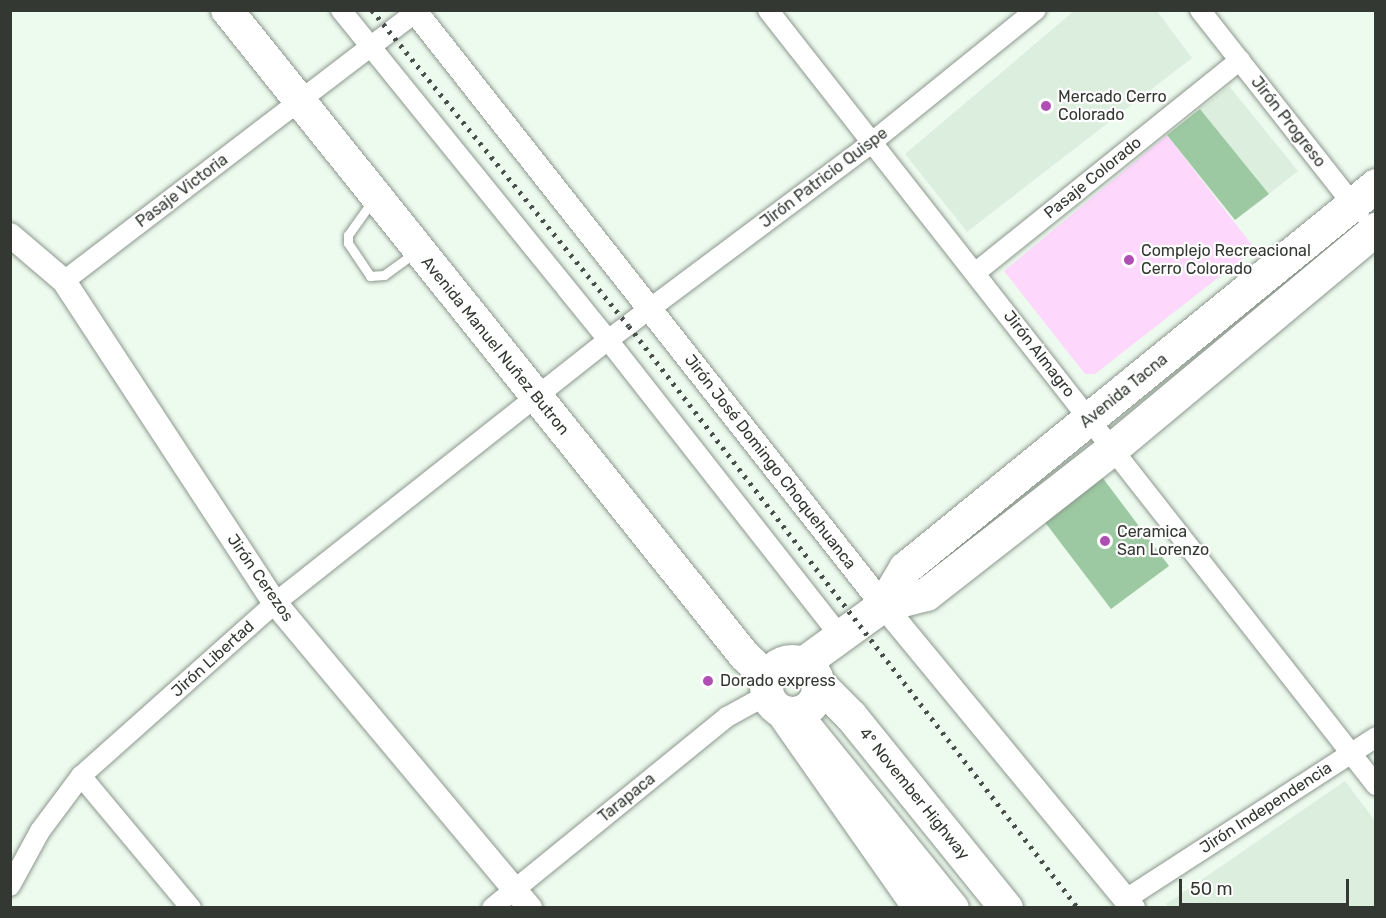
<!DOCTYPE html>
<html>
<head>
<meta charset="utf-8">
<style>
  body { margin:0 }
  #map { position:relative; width:1386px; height:918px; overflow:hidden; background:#edfaee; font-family:Rubik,sans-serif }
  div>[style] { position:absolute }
  .built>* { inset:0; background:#dcefde }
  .green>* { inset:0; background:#fdd8fc }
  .building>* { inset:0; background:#9cc9a1 }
  .roads { filter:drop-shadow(0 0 2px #8d988e) drop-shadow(0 0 2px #8d988e) }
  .service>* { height:9px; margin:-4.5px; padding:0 4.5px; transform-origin:4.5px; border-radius:4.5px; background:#fff }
  .minor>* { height:20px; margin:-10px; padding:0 10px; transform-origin:10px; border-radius:10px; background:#fff }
  .tertiary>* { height:24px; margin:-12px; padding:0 12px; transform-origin:12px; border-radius:12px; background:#fff }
  .secondary>* { height:27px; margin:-13.5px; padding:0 13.5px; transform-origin:13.5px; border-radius:13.5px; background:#fff }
  .primary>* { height:32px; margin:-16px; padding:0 16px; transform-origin:16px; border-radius:16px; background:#fff }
  .trunk>* { height:33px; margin:-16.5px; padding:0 16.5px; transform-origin:16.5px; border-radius:16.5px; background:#fff }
  .trunk>.ring { margin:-16.5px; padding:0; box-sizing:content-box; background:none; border:33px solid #fff; border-radius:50% }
  .rail>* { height:4.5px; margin-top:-2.25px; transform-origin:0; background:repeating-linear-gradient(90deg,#494f4a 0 3px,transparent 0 9px) }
  .dots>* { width:16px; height:16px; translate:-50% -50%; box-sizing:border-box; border:3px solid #fff; border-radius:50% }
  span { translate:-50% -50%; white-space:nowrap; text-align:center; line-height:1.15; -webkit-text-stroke:4.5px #fff; paint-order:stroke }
  .poi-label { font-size:16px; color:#333833 }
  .left { translate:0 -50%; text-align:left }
  .street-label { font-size:16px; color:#333833 }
  .frame { position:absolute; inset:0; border:12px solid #333833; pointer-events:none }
  .scale { position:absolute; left:1179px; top:879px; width:170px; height:27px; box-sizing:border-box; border:3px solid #333833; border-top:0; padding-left:8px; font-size:18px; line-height:21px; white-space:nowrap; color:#333833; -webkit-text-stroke:4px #fff; paint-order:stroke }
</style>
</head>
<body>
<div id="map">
  <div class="built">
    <div style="clip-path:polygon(1074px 11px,1157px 11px,1192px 58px,967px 232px,905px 154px)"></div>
    <div style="clip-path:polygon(1229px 86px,1298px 171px,1269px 194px,1200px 109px)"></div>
    <div style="clip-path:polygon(1345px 781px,1375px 821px,1375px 907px,1169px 908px,1166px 904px)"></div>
  </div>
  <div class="green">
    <div style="clip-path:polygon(1167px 135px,1255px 249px,1095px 374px,1085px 374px,1004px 271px)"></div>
  </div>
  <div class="building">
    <div style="clip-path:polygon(1200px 109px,1269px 194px,1235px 220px,1167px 135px)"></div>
    <div style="clip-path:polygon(1099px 473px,1169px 566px,1111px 609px,1041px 517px)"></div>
  </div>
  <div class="roads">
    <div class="service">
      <div style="left:373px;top:200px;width:43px;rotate:125.5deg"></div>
      <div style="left:348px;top:235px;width:8px;rotate:90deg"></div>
      <div style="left:348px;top:243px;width:40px;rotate:56deg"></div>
      <div style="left:370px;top:276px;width:14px;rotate:-4deg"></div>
      <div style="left:384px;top:275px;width:39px;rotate:-36deg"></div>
    </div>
    <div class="minor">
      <div style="left:341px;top:10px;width:424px;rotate:51deg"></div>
      <div style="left:608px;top:340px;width:375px;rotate:51.9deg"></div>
      <div style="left:768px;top:10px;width:985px;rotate:51.89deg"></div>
      <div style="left:1200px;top:10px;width:257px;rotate:51.8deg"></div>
      <div style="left:975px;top:273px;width:340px;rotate:-38.8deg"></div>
      <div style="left:64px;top:281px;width:447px;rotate:-37.4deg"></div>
      <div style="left:81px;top:776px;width:172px;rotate:50.2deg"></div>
      <div style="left:10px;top:886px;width:63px;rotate:-61.4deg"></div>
      <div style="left:40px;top:831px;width:69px;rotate:-53.3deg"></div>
      <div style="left:81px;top:776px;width:260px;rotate:-41.7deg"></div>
      <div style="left:275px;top:603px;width:424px;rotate:-38.3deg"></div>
      <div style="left:608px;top:340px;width:329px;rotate:-36.8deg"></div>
      <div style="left:871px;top:143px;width:212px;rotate:-38.9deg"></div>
      <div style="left:1126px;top:899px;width:298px;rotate:-32.9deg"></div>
      <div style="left:492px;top:908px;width:303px;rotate:-39.1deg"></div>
      <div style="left:727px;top:717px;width:46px;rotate:-28.8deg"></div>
    </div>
    <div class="tertiary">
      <div style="left:414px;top:10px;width:758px;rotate:51.75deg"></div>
      <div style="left:883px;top:605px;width:393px;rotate:50.5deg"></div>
      <div style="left:10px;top:235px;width:71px;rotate:40.4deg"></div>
      <div style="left:64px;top:281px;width:385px;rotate:56.8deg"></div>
      <div style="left:275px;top:603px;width:398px;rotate:50.1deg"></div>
    </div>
    <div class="secondary">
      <div style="left:776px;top:708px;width:244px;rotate:55deg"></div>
    </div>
    <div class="primary">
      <div style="left:227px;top:10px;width:827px;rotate:51.29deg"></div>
      <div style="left:744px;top:655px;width:33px;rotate:44deg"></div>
    </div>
    <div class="trunk">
      <div style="left:883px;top:605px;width:43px;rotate:-59.3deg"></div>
      <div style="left:905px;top:568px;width:607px;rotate:-39.12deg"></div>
      <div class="ring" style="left:766px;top:661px;width:19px;height:19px"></div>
      <div style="left:803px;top:663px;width:99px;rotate:-35.9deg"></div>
      <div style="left:883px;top:605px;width:44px;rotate:-14.3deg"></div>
      <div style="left:926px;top:594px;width:239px;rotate:-38deg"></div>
      <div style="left:1114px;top:447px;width:341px;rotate:-39.8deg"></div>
      <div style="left:819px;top:684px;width:45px;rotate:45deg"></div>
      <div style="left:851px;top:716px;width:247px;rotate:51.1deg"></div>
      <div style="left:794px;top:713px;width:251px;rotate:51deg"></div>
    </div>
  </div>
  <div class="rail">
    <div style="left:372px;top:10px;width:407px;rotate:50.9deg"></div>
    <div style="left:629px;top:326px;width:735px;rotate:52.35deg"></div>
  </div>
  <div class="dots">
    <div style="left:1046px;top:106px;background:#b14eb4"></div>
    <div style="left:1129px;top:260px;background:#b14eb4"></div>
    <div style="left:1105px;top:541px;background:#b14eb4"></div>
    <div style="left:708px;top:681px;background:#b14eb4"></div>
  </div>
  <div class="poi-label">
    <span class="left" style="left:1058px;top:106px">Mercado Cerro<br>Colorado</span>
    <span class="left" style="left:1141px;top:260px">Complejo Recreacional<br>Cerro Colorado</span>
    <span class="left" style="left:1117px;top:541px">Ceramica<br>San Lorenzo</span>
    <span class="left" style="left:720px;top:681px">Dorado express</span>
  </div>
  <div class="street-label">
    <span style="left:1288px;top:122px;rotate:52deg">Jirón Progreso</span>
    <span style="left:824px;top:178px;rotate:-37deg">Jirón Patricio Quispe</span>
    <span style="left:1093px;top:178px;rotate:-39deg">Pasaje Colorado</span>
    <span style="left:182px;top:191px;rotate:-37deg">Pasaje Victoria</span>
    <span style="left:495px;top:346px;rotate:51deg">Avenida Manuel Nuñez Butron</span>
    <span style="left:1039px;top:354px;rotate:52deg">Jirón Almagro</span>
    <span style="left:1124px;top:391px;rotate:-39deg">Avenida Tacna</span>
    <span style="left:770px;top:462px;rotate:52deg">Jirón José Domingo Choquehuanca</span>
    <span style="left:260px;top:578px;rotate:55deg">Jirón Cerezos</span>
    <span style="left:213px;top:659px;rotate:-42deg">Jirón Libertad</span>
    <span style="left:914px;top:794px;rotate:51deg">4° November Highway</span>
    <span style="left:627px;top:798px;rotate:-39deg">Tarapaca</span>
    <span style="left:1266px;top:808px;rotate:-33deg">Jirón Independencia</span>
  </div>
  <div class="frame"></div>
  <div class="scale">50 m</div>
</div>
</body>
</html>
